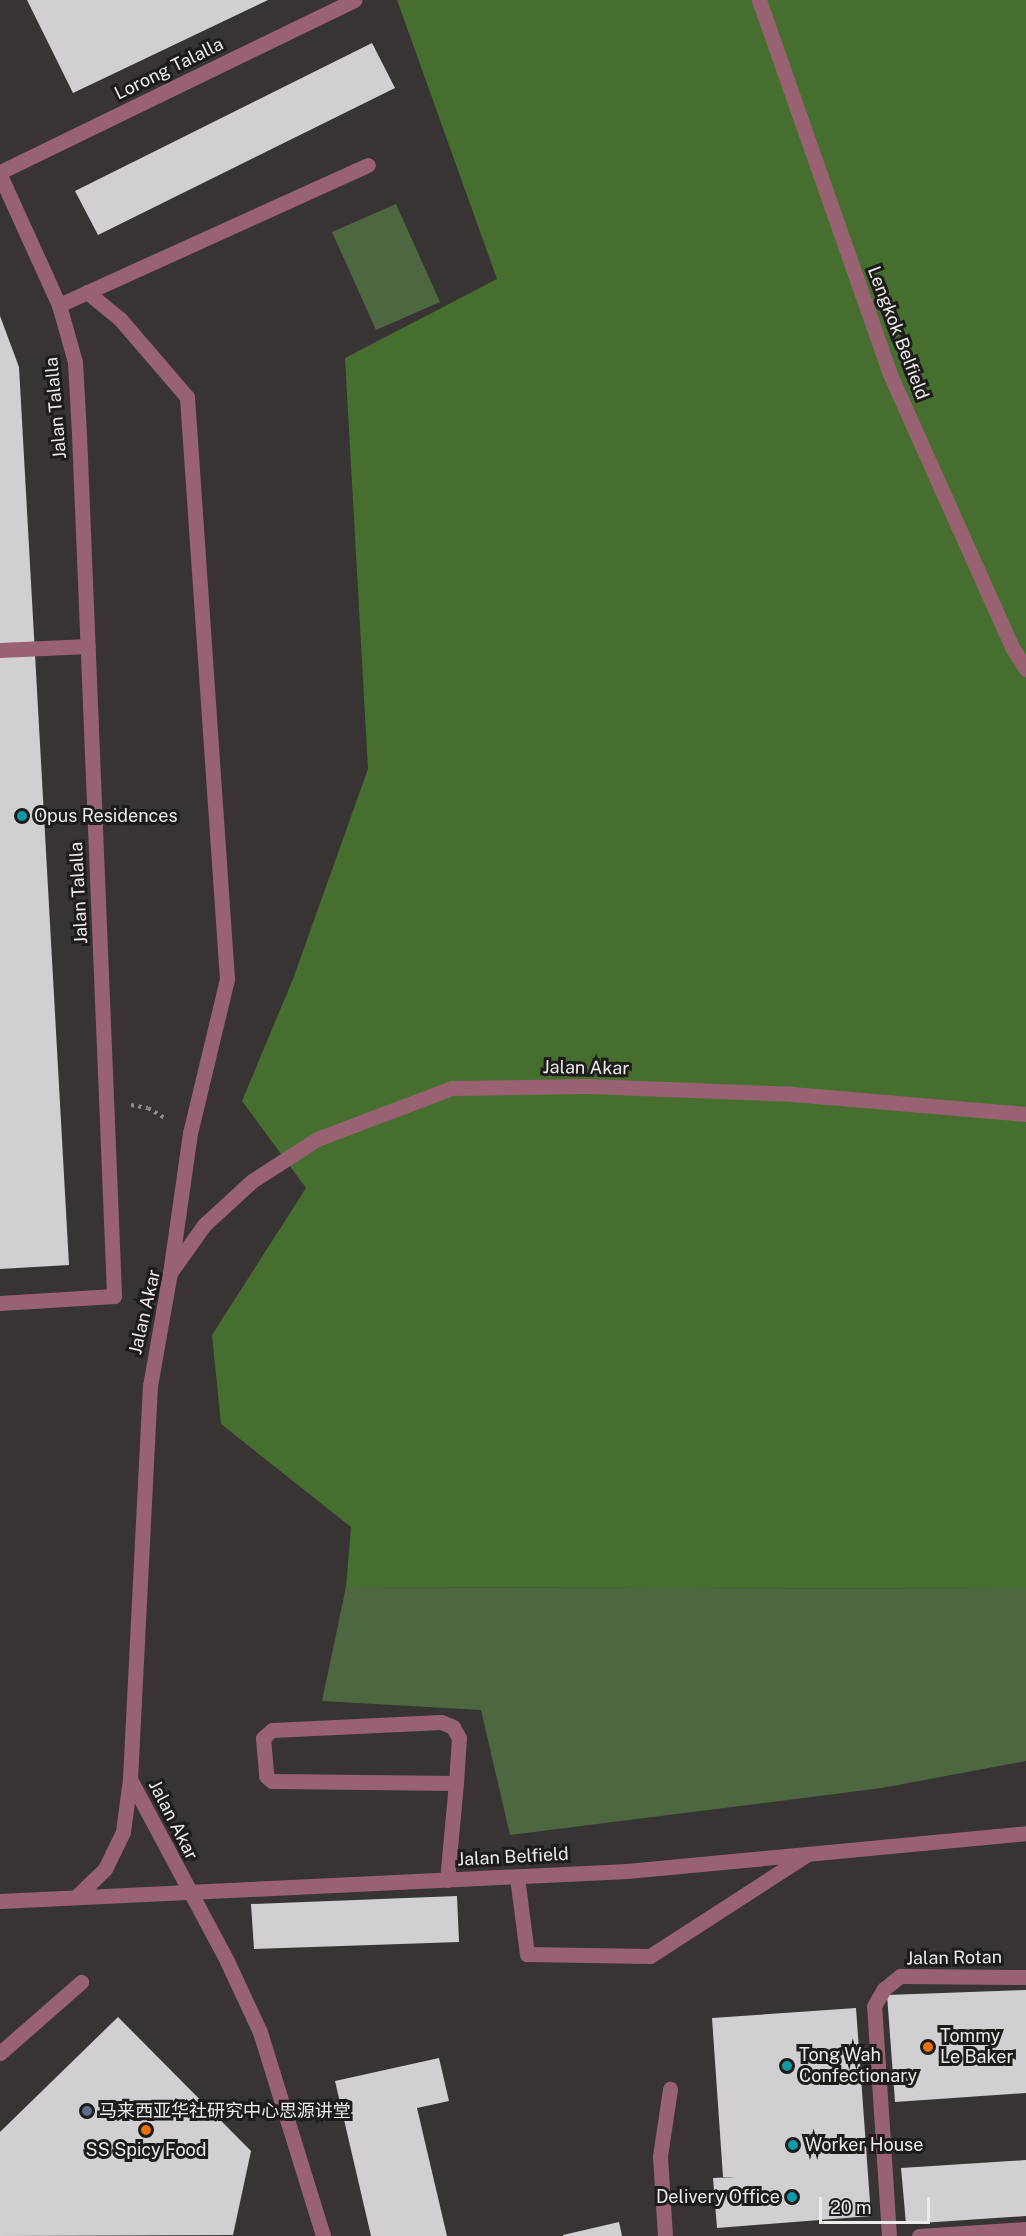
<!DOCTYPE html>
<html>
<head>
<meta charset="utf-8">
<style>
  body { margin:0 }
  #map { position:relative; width:1026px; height:2236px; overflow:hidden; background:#373433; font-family:"Public Sans","Noto Sans SC",sans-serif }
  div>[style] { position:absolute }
  .green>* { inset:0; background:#4d6741 }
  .forest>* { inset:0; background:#466f2f }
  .building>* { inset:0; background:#d2cfd2 }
  .path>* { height:4px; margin-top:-2px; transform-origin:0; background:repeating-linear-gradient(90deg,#8e8b8a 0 3px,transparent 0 7.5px) }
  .service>* { height:15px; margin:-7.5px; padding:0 7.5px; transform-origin:7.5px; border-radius:7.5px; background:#996273 }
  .minor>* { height:15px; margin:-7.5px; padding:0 7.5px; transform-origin:7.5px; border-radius:7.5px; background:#996273 }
  .dots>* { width:16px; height:16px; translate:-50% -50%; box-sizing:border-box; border:3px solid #1e1c1b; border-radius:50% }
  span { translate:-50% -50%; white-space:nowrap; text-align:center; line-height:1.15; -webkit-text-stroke:6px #1e1c1b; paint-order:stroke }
  .street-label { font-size:18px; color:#edeaea }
  .poi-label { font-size:18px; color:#edeaea }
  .left { translate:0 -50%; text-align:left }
  .right { translate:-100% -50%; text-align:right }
  .scale { position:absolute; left:819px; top:2197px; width:111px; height:27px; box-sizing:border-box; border:3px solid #edeaea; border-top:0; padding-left:8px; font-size:18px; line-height:21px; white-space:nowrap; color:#edeaea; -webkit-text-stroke:4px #1e1c1b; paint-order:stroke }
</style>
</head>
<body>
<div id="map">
  <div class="green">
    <div style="clip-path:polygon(396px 204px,440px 302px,376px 330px,332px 232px)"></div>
    <div style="clip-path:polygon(346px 1587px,1026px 1589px,1026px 1761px,882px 1788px,510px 1835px,481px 1710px,322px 1701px)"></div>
  </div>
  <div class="forest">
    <div style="clip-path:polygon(397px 0,1026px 0,1026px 1589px,346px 1587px,351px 1527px,221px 1424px,212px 1335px,306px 1188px,242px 1101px,293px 979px,368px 769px,345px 358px,497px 279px)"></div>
  </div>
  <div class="building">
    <div style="clip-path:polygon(27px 0,268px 0,73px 93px)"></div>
    <div style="clip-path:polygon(372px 43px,395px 88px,98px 235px,75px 191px)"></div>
    <div style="clip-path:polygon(0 316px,19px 367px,69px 1265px,0 1269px)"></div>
    <div style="clip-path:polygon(457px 1896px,459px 1942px,254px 1949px,251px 1904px)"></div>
    <div style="clip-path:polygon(1026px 1990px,1026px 2093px,895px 2102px,887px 1995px)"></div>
    <div style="clip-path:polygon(856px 2008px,871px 2216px,717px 2228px,713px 2178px,736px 2177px,723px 2177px,712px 2018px)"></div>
    <div style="clip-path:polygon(118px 2017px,251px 2151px,233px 2235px,0 2236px,0 2132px)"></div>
    <div style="clip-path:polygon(439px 2058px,449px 2101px,417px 2108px,447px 2236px,371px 2236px,335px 2081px)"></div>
    <div style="clip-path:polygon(1026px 2160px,1026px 2216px,906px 2224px,901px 2168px)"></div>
    <div style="clip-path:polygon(619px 2222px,622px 2236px,563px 2236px,563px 2235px)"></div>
  </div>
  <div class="path">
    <div style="left:131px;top:1105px;width:17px;rotate:10deg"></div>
    <div style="left:148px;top:1108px;width:21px;rotate:31deg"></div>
  </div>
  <div class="service">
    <div style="left:0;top:172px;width:394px;rotate:-25.9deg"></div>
    <div style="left:87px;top:292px;width:43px;rotate:39.3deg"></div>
    <div style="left:120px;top:319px;width:103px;rotate:49.3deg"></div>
    <div style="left:187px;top:397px;width:583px;rotate:86.07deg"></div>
    <div style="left:227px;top:979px;width:158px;rotate:103.5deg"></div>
    <div style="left:190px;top:1133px;width:141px;rotate:98.1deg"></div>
    <div style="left:0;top:650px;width:88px;rotate:-2.6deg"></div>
    <div style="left:0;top:1303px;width:114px;rotate:-3.5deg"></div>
    <div style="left:517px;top:1877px;width:78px;rotate:82.6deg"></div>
    <div style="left:527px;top:1954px;width:123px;rotate:0.9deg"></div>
    <div style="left:650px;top:1956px;width:186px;rotate:-32.9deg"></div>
    <div style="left:447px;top:1880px;width:97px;rotate:-84.7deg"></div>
    <div style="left:456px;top:1783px;width:45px;rotate:-86.2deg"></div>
    <div style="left:459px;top:1738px;width:13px;rotate:-119deg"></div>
    <div style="left:453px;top:1727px;width:13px;rotate:-157deg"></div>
    <div style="left:441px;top:1722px;width:169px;rotate:177.3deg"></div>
    <div style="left:272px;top:1730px;width:12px;rotate:138deg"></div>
    <div style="left:263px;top:1738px;width:38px;rotate:85deg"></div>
    <div style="left:266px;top:1776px;width:8px;rotate:40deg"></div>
    <div style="left:272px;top:1781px;width:184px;rotate:0.6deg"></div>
    <div style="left:0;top:2053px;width:108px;rotate:-41.2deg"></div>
    <div style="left:889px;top:2236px;width:230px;rotate:-93.7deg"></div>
    <div style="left:874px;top:2006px;width:20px;rotate:-60deg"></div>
    <div style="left:884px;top:1989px;width:21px;rotate:-39deg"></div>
    <div style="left:900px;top:1976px;width:126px;rotate:0.5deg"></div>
  </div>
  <div class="minor">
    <div style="left:759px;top:0;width:394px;rotate:70.7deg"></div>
    <div style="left:889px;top:372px;width:301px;rotate:65.9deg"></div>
    <div style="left:1012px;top:647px;width:26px;rotate:58deg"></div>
    <div style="left:0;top:175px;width:143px;rotate:65.6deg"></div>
    <div style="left:59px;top:305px;width:339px;rotate:-24.4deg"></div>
    <div style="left:59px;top:305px;width:59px;rotate:74.3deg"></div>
    <div style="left:75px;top:362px;width:72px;rotate:86.8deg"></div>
    <div style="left:79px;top:434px;width:863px;rotate:87.67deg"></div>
    <div style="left:130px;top:1779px;width:206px;rotate:61.9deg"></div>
    <div style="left:227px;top:1961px;width:78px;rotate:65.1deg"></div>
    <div style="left:260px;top:2032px;width:214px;rotate:72.8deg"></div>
    <div style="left:76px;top:1897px;width:40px;rotate:-44deg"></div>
    <div style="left:105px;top:1869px;width:41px;rotate:-64.1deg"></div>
    <div style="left:123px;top:1832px;width:53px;rotate:-82.5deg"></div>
    <div style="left:130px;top:1779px;width:394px;rotate:-87.1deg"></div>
    <div style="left:150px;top:1386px;width:115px;rotate:-80deg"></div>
    <div style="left:170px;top:1273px;width:59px;rotate:-54.7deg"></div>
    <div style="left:204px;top:1225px;width:65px;rotate:-42.5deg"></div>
    <div style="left:252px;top:1181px;width:77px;rotate:-32.9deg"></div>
    <div style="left:317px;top:1139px;width:144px;rotate:-20.7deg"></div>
    <div style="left:452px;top:1088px;width:136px;rotate:-0.8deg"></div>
    <div style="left:588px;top:1086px;width:204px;rotate:2.2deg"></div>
    <div style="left:792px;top:1094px;width:235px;rotate:4.9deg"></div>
    <div style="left:0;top:1901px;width:628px;rotate:-2.74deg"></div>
    <div style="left:627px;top:1871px;width:401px;rotate:-5.4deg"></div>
    <div style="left:665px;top:2236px;width:80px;rotate:-93.6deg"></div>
    <div style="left:660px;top:2156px;width:68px;rotate:-81.5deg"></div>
    <div style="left:919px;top:2236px;width:107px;rotate:-3.7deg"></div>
  </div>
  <div class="dots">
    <div style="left:22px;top:816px;background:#0f9aa8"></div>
    <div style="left:928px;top:2047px;background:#e8710a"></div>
    <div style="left:787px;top:2066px;background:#0f9aa8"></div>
    <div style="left:87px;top:2111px;background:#5c6f8a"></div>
    <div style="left:146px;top:2130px;background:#e8710a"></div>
    <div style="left:793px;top:2145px;background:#0f9aa8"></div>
    <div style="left:792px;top:2197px;background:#0f9aa8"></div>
  </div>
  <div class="street-label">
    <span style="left:169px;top:69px;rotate:-26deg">Lorong Talalla</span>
    <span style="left:898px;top:333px;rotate:69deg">Lengkok Belfield</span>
    <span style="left:56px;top:408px;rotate:-95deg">Jalan Talalla</span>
    <span style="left:79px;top:893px;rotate:-93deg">Jalan Talalla</span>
    <span style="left:586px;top:1068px;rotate:1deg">Jalan Akar</span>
    <span style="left:145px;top:1312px;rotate:-77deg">Jalan Akar</span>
    <span style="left:173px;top:1820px;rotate:63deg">Jalan Akar</span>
    <span style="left:513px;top:1857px;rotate:-3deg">Jalan Belfield</span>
    <span style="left:954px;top:1958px;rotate:-1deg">Jalan Rotan</span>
  </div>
  <div class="poi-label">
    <span class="left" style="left:34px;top:816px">Opus Residences</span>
    <span class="left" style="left:940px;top:2047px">Tommy<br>Le Baker</span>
    <span class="left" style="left:799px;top:2066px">Tong Wah<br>Confectionary</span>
    <span class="left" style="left:99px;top:2111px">马来西亚华社研究中心思源讲堂</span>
    <span class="left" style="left:805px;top:2145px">Worker House</span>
    <span style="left:146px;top:2150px">SS Spicy Food</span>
    <span class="right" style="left:780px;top:2197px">Delivery Office</span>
  </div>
  <div class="scale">20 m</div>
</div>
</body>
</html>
